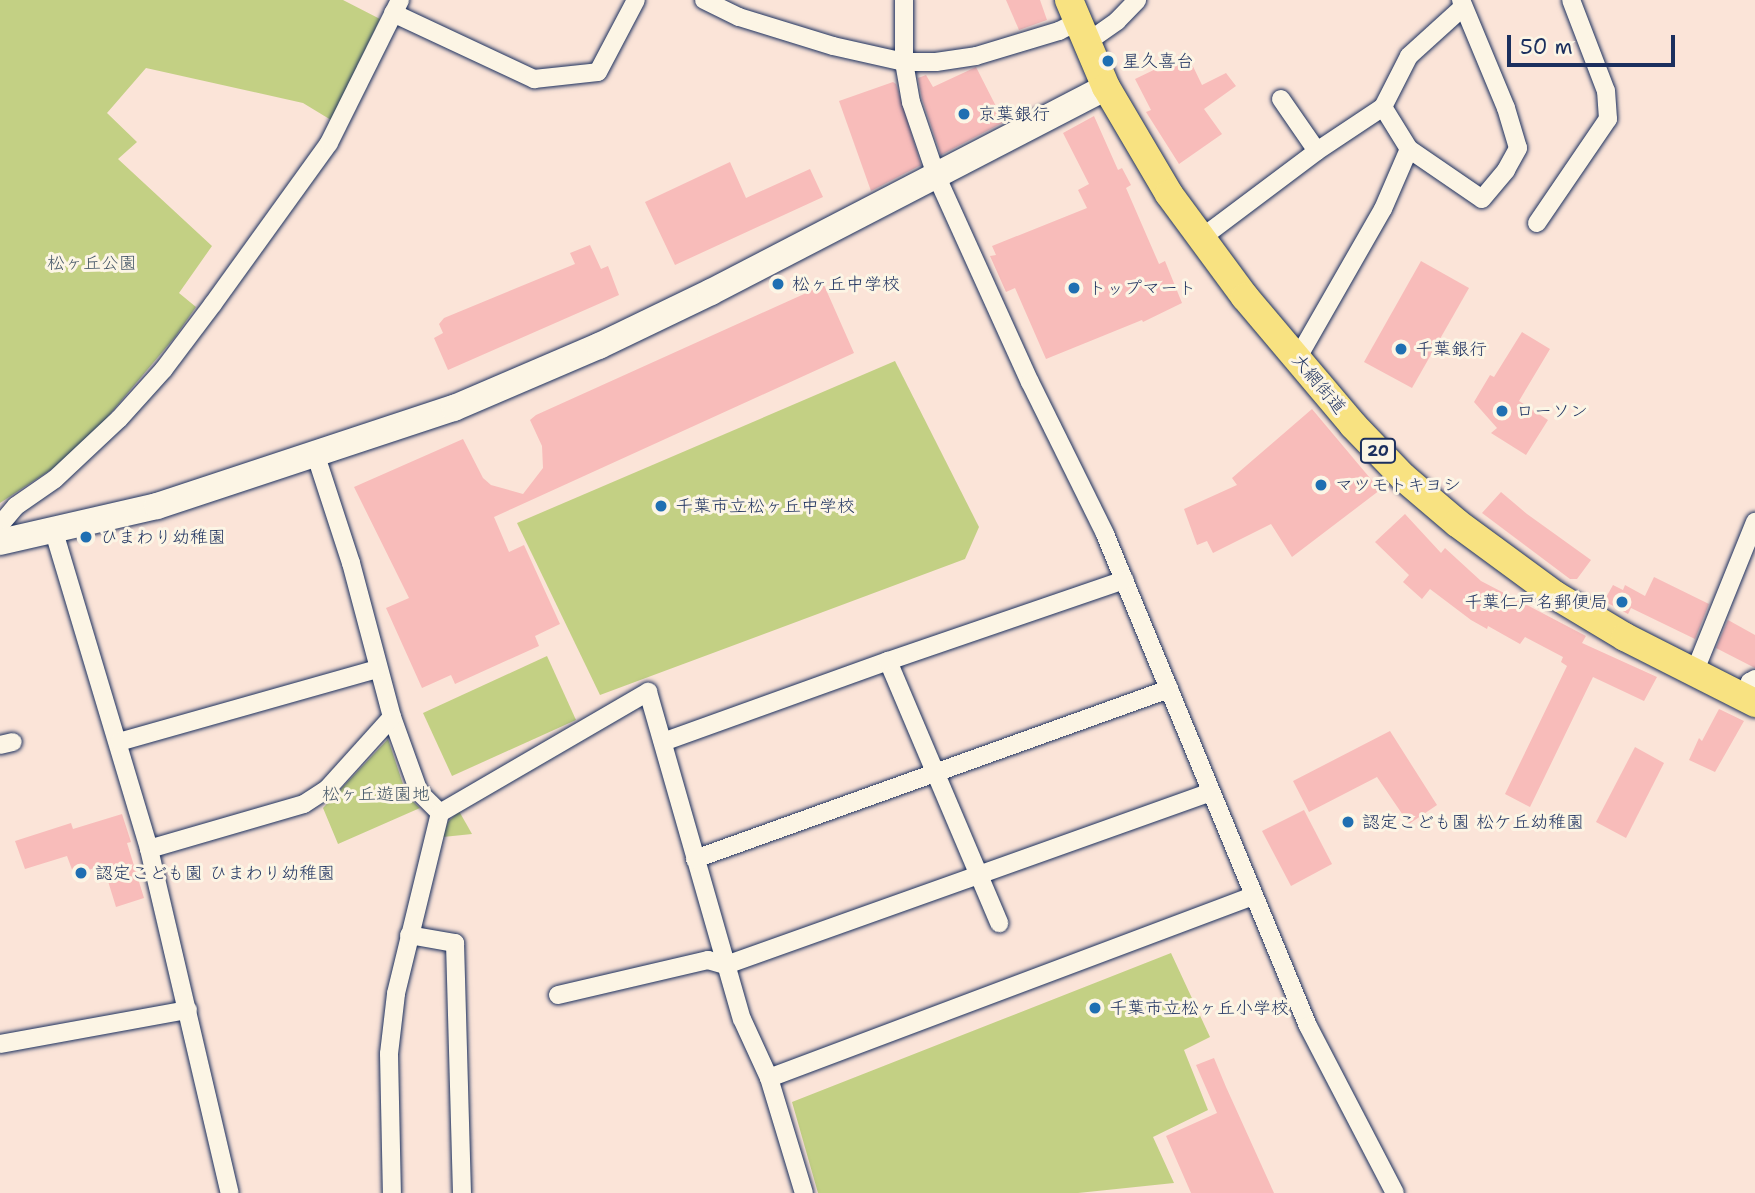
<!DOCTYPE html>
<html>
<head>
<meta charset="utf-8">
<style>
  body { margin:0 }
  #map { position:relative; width:1755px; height:1193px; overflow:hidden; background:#fbe4d8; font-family:"Shantell Sans","Klee One",sans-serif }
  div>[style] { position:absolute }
  .green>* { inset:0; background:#c3d084 }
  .building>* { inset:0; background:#f8bcba }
  .roads { filter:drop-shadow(0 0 2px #1b2f5e) drop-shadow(0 0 2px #1b2f5e) }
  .street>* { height:18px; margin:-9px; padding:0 9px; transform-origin:9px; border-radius:9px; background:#fcf5e5 }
  .secondary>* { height:26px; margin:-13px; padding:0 13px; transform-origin:13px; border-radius:13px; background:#fcf5e5 }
  .primary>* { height:28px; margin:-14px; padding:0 14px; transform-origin:14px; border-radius:14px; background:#f8e281 }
  .dots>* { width:19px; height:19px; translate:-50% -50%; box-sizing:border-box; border:4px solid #fcf5e5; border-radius:50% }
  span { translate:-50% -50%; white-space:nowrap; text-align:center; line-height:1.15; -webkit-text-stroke:6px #fcf5e5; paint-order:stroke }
  .shield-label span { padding:2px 5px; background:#fcf5e5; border:2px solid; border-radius:5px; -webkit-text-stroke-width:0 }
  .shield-label { font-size:16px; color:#1b2f5e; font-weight:700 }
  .poi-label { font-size:18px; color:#1b2f5e }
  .left { translate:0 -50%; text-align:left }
  .right { translate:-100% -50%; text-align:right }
  .park-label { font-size:18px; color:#455768 }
  .street-label { font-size:18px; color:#1b2f5e }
  .scale { position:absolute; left:1507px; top:35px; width:168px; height:32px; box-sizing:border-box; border:4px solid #1b2f5e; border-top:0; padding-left:9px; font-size:21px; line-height:24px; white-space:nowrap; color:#1b2f5e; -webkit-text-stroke:5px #fcf5e5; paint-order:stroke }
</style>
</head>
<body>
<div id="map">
  <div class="green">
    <div style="clip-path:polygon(0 0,343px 0,380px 19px,331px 120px,303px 103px,146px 68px,107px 113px,137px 142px,118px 159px,212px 246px,179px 293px,196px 307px,175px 337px,99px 427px,58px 465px,0 503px)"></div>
    <div style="clip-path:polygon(895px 361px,979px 527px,965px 559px,600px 695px,517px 523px)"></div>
    <div style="clip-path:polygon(547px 656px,576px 720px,452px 776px,423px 713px)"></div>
    <div style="clip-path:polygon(388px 739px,407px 796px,420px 808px,338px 844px,323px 808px)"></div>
    <div style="clip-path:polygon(459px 811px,472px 834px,443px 837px,448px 822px)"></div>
    <div style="clip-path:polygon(1171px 953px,1210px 1037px,1184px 1050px,1208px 1110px,1153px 1137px,1174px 1183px,1078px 1193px,818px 1193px,792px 1102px)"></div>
  </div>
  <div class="building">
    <div style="clip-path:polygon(1006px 0,1040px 0,1047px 20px,1019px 30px)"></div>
    <div style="clip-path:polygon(1187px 54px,1202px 85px,1226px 73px,1236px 86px,1204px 109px,1222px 134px,1179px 164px,1146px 112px,1151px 110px,1135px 79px)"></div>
    <div style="clip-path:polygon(976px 67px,1004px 122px,941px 155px,922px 99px,918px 78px,926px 75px,933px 87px)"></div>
    <div style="clip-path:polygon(893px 82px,896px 84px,921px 165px,871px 191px,839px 101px)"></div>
    <div style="clip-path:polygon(1094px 116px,1118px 170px,1122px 168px,1131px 185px,1126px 188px,1159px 264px,1165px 261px,1182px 303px,1143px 322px,1142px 320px,1046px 359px,1015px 288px,1006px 292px,990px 256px,996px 255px,992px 246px,1087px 208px,1078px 190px,1089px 184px,1063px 133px)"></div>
    <div style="clip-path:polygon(730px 162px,746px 198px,810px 169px,823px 197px,675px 265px,645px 202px)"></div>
    <div style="clip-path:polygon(590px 245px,601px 269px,608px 266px,619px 295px,448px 370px,434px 338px,443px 333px,439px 324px,444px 318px,575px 264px,570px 253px)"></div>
    <div style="clip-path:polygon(1421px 261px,1469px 288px,1412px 388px,1364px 362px)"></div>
    <div style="clip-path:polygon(824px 285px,854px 353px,494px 517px,509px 552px,524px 545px,560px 624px,535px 636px,539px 646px,455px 684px,451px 675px,422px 688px,386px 608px,409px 598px,354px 487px,463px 439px,483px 478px,491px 485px,523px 494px,543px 468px,542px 446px,530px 420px,536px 415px)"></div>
    <div style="clip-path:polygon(1522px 332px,1550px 349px,1519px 401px,1548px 420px,1526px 455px,1491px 433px,1497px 428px,1474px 402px,1490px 375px,1494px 377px)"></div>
    <div style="clip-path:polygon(1312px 409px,1380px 490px,1292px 557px,1271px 524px,1213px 553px,1207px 541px,1197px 545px,1184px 509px,1237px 485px,1232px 478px)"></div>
    <div style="clip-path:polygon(1501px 492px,1527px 514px,1591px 560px,1577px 579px,1570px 579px,1482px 513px)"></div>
    <div style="clip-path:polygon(1405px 514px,1441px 553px,1445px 548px,1481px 581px,1586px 636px,1582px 643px,1657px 677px,1644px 701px,1593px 677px,1530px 807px,1505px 794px,1567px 666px,1561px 662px,1563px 657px,1525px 637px,1520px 644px,1488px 626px,1487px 629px,1471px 620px,1430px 589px,1422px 599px,1403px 582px,1409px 575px,1375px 542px)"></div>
    <div style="clip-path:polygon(1654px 577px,1709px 604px,1695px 639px,1631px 608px,1628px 614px,1604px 601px,1613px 585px,1623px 590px,1625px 585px,1645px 596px)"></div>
    <div style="clip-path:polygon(1728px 620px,1755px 635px,1755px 668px,1716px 648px)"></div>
    <div style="clip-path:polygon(1719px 709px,1744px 721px,1715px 772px,1689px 760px,1699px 738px,1702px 741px)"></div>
    <div style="clip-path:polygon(1390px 731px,1437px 805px,1409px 824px,1377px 777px,1309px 812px,1293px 781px)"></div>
    <div style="clip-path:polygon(1635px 747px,1664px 763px,1626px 838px,1596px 822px)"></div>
    <div style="clip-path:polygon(1304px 810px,1332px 864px,1291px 886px,1262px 831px)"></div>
    <div style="clip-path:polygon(122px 814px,131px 842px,127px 843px,144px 898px,116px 907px,103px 865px,74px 875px,67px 856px,25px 869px,15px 841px,71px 823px,73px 829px)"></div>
    <div style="clip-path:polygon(1214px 1058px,1226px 1087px,1274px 1193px,1191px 1193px,1166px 1136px,1217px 1113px,1196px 1065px)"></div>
  </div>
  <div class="roads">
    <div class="street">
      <div style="left:704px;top:0;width:39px;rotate:26deg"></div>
      <div style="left:739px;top:17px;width:98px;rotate:17.1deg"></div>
      <div style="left:833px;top:46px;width:73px;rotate:12.7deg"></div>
      <div style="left:904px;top:62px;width:32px"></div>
      <div style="left:936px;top:62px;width:40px;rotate:-8.5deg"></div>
      <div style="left:976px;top:56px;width:87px;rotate:-16.8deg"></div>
      <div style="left:1059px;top:31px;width:20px;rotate:-27deg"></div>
      <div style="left:904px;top:0;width:62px;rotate:90deg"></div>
      <div style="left:904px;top:62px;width:41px;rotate:80.1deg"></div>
      <div style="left:911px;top:102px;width:77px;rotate:71.1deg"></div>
      <div style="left:936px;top:175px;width:227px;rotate:65.6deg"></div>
      <div style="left:1030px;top:382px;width:169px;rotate:63.7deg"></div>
      <div style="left:1105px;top:534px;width:532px;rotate:67.58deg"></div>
      <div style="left:1308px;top:1026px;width:188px;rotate:62.5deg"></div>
      <div style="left:393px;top:13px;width:156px;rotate:25.1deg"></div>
      <div style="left:534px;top:79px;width:64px;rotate:-6.2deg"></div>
      <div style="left:598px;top:72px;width:81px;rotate:-62.2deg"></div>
      <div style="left:1086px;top:43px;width:38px;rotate:-35deg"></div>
      <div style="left:1117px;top:21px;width:29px;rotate:-46deg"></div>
      <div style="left:1281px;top:99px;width:63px;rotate:55.3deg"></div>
      <div style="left:1383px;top:107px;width:49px;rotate:58.2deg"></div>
      <div style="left:1409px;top:149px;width:88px;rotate:34.4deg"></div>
      <div style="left:1482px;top:199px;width:38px;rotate:-50deg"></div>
      <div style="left:1506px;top:170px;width:25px;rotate:-61deg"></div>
      <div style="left:1518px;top:148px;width:42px;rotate:-106.7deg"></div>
      <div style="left:1506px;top:108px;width:117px;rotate:-112.6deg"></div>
      <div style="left:1537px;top:223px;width:126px;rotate:-55.7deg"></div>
      <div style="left:1608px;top:119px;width:28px;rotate:-94deg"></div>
      <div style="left:1606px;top:91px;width:97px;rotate:-111deg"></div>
      <div style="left:1200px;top:239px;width:146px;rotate:-36.9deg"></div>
      <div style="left:1317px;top:151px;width:79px;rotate:-33.7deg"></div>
      <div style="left:1383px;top:107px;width:57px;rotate:-63deg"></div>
      <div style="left:1409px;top:56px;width:73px;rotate:-42.2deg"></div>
      <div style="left:1297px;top:359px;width:173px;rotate:-60.2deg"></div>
      <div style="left:1383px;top:209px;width:65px;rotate:-66.6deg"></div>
      <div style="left:316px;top:456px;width:113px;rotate:71.9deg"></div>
      <div style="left:351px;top:563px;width:159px;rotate:75.1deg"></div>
      <div style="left:392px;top:717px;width:80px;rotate:70.2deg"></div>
      <div style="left:419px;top:792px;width:30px;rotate:45deg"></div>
      <div style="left:440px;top:813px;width:186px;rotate:103.7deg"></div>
      <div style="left:396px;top:994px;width:60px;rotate:96.7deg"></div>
      <div style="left:389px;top:1054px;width:139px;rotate:88.8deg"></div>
      <div style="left:0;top:525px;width:25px;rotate:-50deg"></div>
      <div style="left:16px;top:506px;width:47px;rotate:-34.7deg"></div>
      <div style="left:55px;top:479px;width:88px;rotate:-43.2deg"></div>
      <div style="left:119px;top:419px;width:67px;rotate:-48deg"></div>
      <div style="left:164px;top:369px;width:81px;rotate:-53deg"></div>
      <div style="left:213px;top:304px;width:198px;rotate:-54.2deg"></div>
      <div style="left:329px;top:143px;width:160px;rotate:-63.6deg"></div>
      <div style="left:54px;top:532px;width:331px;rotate:73.3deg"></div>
      <div style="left:149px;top:849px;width:353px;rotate:76.8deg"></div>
      <div style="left:888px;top:661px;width:285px;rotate:67deg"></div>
      <div style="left:1694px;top:673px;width:163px;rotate:-68deg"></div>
      <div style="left:1745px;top:698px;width:17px;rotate:-73deg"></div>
      <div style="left:1750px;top:682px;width:6px;rotate:-31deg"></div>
      <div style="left:119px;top:742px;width:268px;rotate:-15.8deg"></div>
      <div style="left:663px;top:742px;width:239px;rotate:-19.8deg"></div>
      <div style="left:888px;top:661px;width:250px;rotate:-18.9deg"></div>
      <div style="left:0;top:745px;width:13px;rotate:-13deg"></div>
      <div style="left:440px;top:813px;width:241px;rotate:-30.2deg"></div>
      <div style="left:648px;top:692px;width:340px;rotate:74deg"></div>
      <div style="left:742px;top:1019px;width:65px;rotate:65.4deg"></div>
      <div style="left:769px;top:1078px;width:120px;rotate:73.1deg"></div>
      <div style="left:149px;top:849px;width:161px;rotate:-16.2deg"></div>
      <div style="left:304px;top:804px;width:27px;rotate:-33deg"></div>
      <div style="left:327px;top:789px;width:97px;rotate:-47.9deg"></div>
      <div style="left:695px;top:859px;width:504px;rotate:-19.73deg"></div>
      <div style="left:409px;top:935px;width:47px;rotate:9.9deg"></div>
      <div style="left:455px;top:943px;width:250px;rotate:88.4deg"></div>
      <div style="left:558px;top:995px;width:154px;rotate:-13.1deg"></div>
      <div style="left:708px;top:960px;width:19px;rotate:16deg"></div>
      <div style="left:726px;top:965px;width:515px;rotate:-19.63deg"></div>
      <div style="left:0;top:1044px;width:191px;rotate:-10.3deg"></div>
      <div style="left:769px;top:1078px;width:517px;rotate:-20.61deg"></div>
    </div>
    <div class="secondary">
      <div style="left:0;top:542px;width:161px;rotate:-12.9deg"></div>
      <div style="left:157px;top:506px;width:313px;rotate:-18.3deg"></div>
      <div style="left:454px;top:408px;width:158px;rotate:-23.2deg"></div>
      <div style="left:599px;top:346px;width:124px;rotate:-25.7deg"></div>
      <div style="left:711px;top:292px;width:445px;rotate:-27.4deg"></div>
    </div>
    <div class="primary">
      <div style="left:1069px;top:0;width:95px;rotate:67deg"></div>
      <div style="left:1106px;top:87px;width:124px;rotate:59.5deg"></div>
      <div style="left:1169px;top:194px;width:128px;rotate:53.6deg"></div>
      <div style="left:1245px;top:297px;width:167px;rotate:49.8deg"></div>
      <div style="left:1353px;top:425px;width:72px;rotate:46.1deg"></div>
      <div style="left:1403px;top:477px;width:71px;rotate:40.4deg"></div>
      <div style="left:1457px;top:523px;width:122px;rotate:36.3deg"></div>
      <div style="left:1555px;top:595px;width:82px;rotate:31deg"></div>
      <div style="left:1625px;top:637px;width:146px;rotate:26.9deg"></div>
    </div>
  </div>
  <div class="dots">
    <div style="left:1108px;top:61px;background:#1f6fb2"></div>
    <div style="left:964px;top:114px;background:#1f6fb2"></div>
    <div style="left:778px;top:284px;background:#1f6fb2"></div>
    <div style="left:1074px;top:288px;background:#1f6fb2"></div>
    <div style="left:1401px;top:349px;background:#1f6fb2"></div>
    <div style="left:1502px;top:411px;background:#1f6fb2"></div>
    <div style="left:1321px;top:485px;background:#1f6fb2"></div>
    <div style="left:661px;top:506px;background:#1f6fb2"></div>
    <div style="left:86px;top:537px;background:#1f6fb2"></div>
    <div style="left:1622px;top:602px;background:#1f6fb2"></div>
    <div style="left:1348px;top:822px;background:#1f6fb2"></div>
    <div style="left:81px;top:873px;background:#1f6fb2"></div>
    <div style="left:1095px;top:1008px;background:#1f6fb2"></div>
  </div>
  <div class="shield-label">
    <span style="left:1378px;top:451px">20</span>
  </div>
  <div class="poi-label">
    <span class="left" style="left:1122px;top:61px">星久喜台</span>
    <span class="left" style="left:978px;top:114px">京葉銀行</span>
    <span class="left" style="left:792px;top:284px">松ヶ丘中学校</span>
    <span class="left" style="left:1088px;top:288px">トップマート</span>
    <span class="left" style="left:1415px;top:349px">千葉銀行</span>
    <span class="left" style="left:1516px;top:411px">ローソン</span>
    <span class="left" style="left:1335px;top:485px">マツモトキヨシ</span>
    <span class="left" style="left:675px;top:506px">千葉市立松ヶ丘中学校</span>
    <span class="left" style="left:100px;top:537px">ひまわり幼稚園</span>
    <span class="right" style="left:1608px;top:602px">千葉仁戸名郵便局</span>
    <span class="left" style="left:1362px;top:822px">認定こども園 松ケ丘幼稚園</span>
    <span class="left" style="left:95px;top:873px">認定こども園 ひまわり幼稚園</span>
    <span class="left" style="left:1109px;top:1008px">千葉市立松ヶ丘小学校</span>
  </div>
  <div class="park-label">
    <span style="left:92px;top:263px">松ヶ丘公園</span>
    <span style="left:376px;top:794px">松ヶ丘遊園地</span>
  </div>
  <div class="street-label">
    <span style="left:1319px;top:384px;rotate:50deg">大網街道</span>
  </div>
  <div class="scale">50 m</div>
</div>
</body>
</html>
